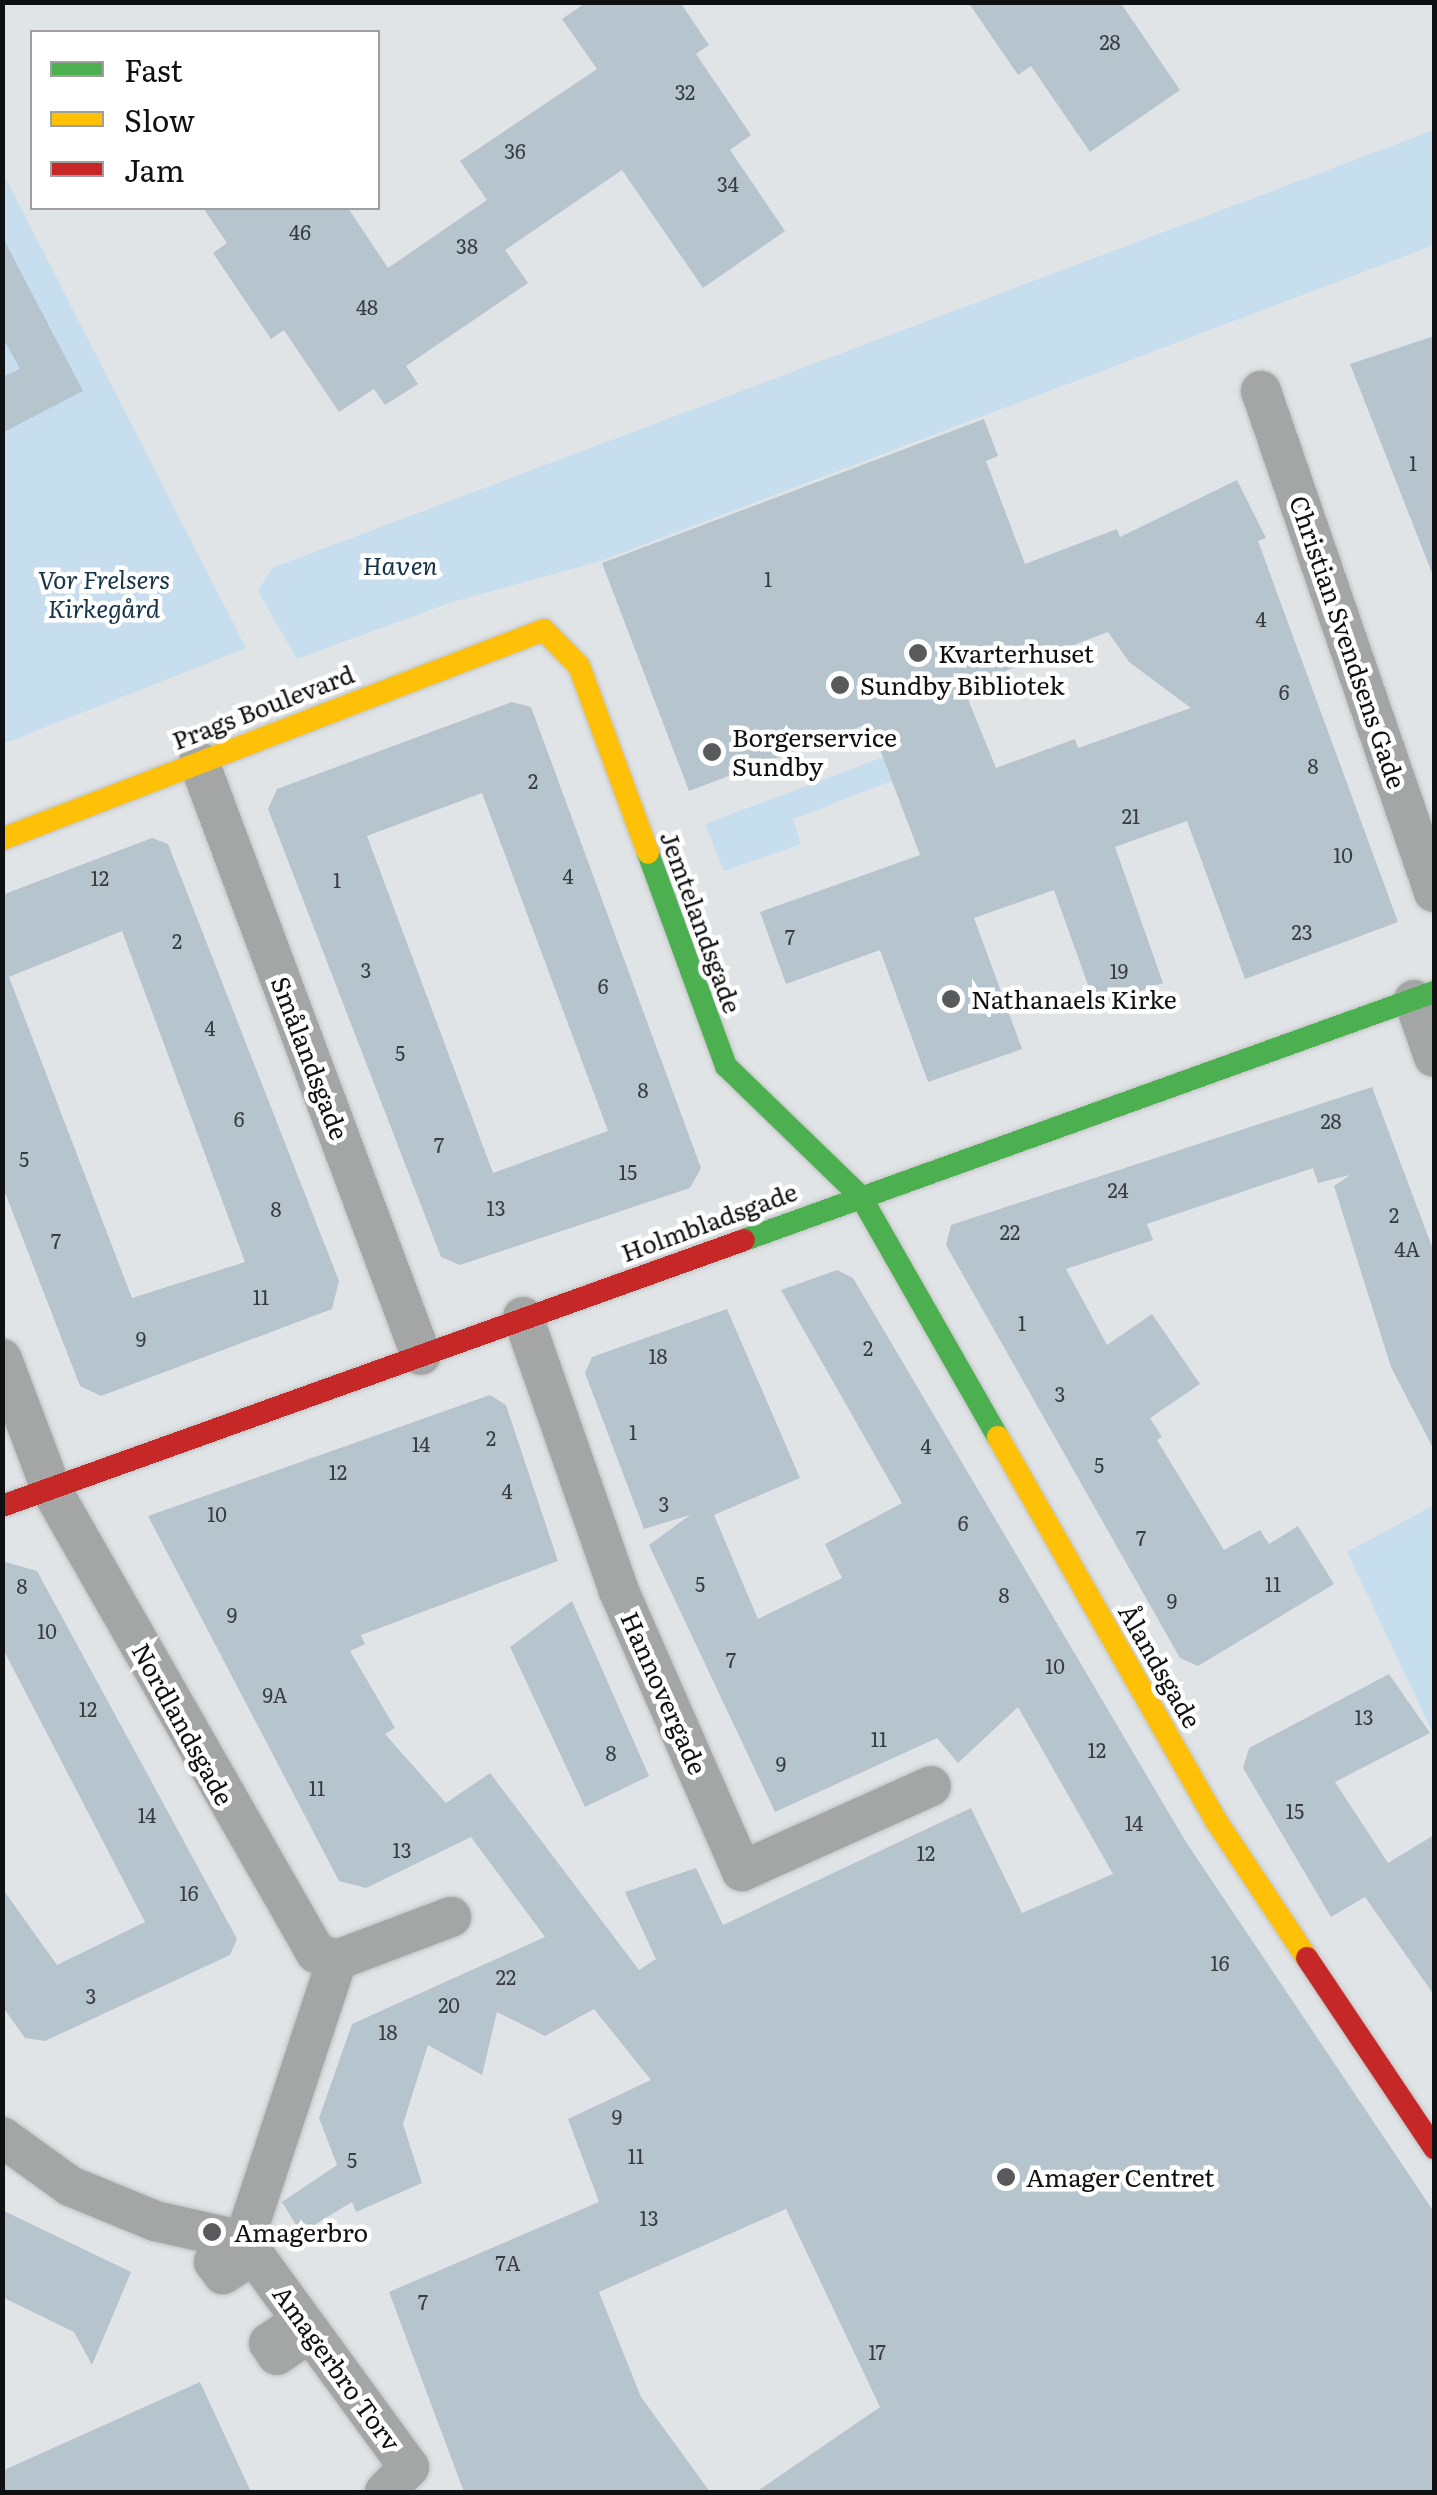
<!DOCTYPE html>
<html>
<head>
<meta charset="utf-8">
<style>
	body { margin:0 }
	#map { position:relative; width:1437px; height:2495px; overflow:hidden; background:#e1e4e6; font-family:Literata,serif }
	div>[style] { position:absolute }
	.green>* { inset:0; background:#c7deef }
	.building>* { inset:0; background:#b6c4ce }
	.roads { filter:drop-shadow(0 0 2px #c0c2c3) drop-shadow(0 0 2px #c0c2c3) }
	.street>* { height:40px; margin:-20px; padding:0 20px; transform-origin:20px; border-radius:20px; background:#a4a5a5 }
	.fast>* { height:22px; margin:-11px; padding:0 11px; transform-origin:11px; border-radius:11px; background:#4caf50 }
	.slow>* { height:22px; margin:-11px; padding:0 11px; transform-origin:11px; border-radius:11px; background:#ffc107 }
	.jam>* { height:22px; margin:-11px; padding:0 11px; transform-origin:11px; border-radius:11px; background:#c62828 }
	.dots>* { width:28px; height:28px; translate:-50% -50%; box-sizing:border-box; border:5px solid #fff; border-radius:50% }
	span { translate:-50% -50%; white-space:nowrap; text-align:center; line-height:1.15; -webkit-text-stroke:9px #fff; paint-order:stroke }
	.number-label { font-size:20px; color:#393d40 }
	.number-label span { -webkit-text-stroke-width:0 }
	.park-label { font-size:25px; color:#153449; font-style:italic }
	.street-label { font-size:25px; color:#0f1011 }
	.poi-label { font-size:25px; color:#0f1011 }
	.left { translate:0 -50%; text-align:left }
	.frame { position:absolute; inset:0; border:5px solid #0f1011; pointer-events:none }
	.legend { position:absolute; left:30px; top:30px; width:350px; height:180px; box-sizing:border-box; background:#fff; border:2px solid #9f9fa0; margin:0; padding:12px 18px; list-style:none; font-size:30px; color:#0f1011 }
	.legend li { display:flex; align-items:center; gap:20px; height:50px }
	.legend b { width:50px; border:2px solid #9f9fa0 }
</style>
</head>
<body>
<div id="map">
	<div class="green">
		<div style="clip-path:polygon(1434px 130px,1434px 245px,601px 561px,452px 602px,297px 659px,258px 591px,272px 568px)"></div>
		<div style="clip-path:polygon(2px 171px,246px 648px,3px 744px,2px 744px)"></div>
		<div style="clip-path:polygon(883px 757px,892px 781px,793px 819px,801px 844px,724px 871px,705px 824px)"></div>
		<div style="clip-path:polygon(1434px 1505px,1434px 1735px,1347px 1552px)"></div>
	</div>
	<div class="building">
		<div style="clip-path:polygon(587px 2px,680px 2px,709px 45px,696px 54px,751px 135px,730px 150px,785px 231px,703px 288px,622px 170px,505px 250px,528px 283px,406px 366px,418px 384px,385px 405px,374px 389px,339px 412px,284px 330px,271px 339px,213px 253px,227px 243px,203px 208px,348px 208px,388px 268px,487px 200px,460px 161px,597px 69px,562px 19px)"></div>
		<div style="clip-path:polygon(968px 2px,1120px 2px,1180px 90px,1090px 152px,1031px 66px,1018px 75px)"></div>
		<div style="clip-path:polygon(2px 236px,83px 391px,2px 433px,2px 377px,20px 369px,2px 336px)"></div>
		<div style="clip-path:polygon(1434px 336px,1434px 572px,1432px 573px,1350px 364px)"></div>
		<div style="clip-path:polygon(evenodd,984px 419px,998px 456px,986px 461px,1025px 564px,1117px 529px,1120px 537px,1237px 480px,1266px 538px,1258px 541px,1398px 922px,1245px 979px,1187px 821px,1115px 847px,1163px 983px,1096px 1007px,1054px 890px,974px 918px,1022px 1049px,928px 1082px,880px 950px,786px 984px,760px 912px,920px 855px,870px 723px,689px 791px,602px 563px,984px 419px,1108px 632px,1129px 662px,1191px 708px,1078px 748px,1075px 739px,996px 768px,963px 687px,1108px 632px)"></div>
		<div style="clip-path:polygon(evenodd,512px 702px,531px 707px,701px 1168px,690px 1188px,460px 1265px,441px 1257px,268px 809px,277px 789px,512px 702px,482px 793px,608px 1131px,493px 1173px,367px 836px,482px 793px)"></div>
		<div style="clip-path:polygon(evenodd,152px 838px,168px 844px,339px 1281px,332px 1309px,101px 1396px,80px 1386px,2px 1185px,2px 895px,152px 838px,122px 931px,245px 1262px,132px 1298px,9px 977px,122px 931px)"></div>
		<div style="clip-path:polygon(1372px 1087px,1434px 1252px,1434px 1450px,1391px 1367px,1334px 1186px,1350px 1175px,1318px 1183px,1313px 1168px,1147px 1224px,1153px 1240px,1066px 1269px,1107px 1345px,1152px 1314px,1200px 1384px,1150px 1418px,1162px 1437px,1157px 1440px,1224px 1550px,1260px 1530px,1269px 1544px,1298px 1526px,1334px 1584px,1198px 1666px,1180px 1658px,946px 1245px,951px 1225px)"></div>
		<div style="clip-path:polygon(837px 1270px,853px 1278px,1186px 1842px,1434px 2212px,1434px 2492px,756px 2492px,880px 2407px,786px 2209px,599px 2292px,641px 2397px,710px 2492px,464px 2492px,389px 2292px,599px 2202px,568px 2119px,651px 2080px,594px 2009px,545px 2036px,497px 2012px,482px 2075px,428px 2045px,403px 2124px,422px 2183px,356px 2212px,352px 2202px,301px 2233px,282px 2202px,337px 2165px,319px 2118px,352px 2024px,545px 1937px,471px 1837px,366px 1888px,339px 1881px,148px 1516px,490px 1395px,506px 1405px,558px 1561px,361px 1635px,365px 1644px,350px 1651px,395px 1728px,385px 1734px,446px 1803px,490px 1773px,639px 1970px,656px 1959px,625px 1892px,696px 1868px,723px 1925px,971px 1808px,1022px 1913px,1113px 1874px,1018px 1707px,958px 1763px,937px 1738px,775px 1812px,649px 1545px,690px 1515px,644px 1529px,585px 1373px,592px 1357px,727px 1309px,800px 1478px,714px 1515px,758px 1619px,842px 1578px,825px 1544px,902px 1503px,781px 1290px)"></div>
		<div style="clip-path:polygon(2px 1561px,37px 1571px,237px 1939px,230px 1955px,45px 2041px,25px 2038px,2px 2006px,2px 1888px,57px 1965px,145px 1922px,2px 1647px)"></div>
		<div style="clip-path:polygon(572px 1601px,649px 1776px,585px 1807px,510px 1647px)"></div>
		<div style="clip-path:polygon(1389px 1674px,1430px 1733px,1335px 1782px,1388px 1863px,1434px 1835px,1434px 1995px,1365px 1897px,1331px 1917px,1243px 1768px,1249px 1748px)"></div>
		<div style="clip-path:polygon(2px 2210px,131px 2272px,92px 2365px,74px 2332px,2px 2297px)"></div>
		<div style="clip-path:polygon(200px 2382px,251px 2492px,2px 2492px,2px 2471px)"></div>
	</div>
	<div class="roads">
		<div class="street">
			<div style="left:1261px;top:391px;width:530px;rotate:70.95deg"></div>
			<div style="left:199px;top:762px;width:633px;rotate:69.48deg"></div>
			<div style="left:1414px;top:1000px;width:60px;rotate:70.7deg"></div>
			<div style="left:523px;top:1317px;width:288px;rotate:70.7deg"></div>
			<div style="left:618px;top:1589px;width:308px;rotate:66.3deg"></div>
			<div style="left:742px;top:1871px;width:207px;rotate:-24.2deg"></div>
			<div style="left:2px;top:1359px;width:139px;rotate:69.3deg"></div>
			<div style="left:51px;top:1489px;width:534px;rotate:60.27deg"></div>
			<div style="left:316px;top:1953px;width:22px;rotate:18deg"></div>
			<div style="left:337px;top:1960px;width:122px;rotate:-20.7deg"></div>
			<div style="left:2px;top:2137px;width:84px;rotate:35.8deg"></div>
			<div style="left:70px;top:2186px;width:92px;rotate:22.4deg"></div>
			<div style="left:155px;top:2221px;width:91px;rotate:12.7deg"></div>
			<div style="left:244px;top:2241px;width:280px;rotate:53.9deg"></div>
			<div style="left:409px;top:2467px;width:35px;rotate:134deg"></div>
			<div style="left:244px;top:2241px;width:296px;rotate:-71.7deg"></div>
			<div style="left:239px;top:2245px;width:16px;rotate:55deg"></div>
			<div style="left:248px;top:2258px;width:30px;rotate:147deg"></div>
			<div style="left:223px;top:2274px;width:15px;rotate:-127deg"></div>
			<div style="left:214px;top:2262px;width:30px;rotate:-34deg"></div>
			<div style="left:294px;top:2326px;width:14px;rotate:56deg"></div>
			<div style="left:302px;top:2338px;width:30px;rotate:146deg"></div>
			<div style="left:277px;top:2355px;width:14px;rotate:-124deg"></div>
			<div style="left:269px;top:2343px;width:30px;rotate:-34deg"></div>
		</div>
		<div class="fast">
			<div style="left:648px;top:853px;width:227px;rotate:69.9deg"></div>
			<div style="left:726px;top:1066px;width:188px;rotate:44.1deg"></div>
			<div style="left:861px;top:1197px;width:276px;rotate:60.3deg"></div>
			<div style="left:744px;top:1240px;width:733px;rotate:-19.77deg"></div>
		</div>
		<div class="slow">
			<div style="left:2px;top:839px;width:581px;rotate:-21.09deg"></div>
			<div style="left:544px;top:630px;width:50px;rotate:45.8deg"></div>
			<div style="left:579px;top:666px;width:199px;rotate:69.7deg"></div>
			<div style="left:998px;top:1437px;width:443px;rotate:60.4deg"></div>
			<div style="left:1217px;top:1822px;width:163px;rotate:56.5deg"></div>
		</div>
		<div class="jam">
			<div style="left:2px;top:1506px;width:788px;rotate:-19.72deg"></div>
			<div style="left:1307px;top:1958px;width:229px;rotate:56.2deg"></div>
		</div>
	</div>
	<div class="dots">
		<div style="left:918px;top:653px;background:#585a5c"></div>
		<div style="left:840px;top:685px;background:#585a5c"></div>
		<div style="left:712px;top:752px;background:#585a5c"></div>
		<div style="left:951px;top:999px;background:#585a5c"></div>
		<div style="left:1006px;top:2177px;background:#585a5c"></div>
		<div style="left:212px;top:2232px;background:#585a5c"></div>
	</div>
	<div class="number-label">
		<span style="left:1110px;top:41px">28</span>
		<span style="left:685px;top:91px">32</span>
		<span style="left:515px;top:150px">36</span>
		<span style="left:728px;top:183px">34</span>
		<span style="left:300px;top:231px">46</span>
		<span style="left:467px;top:245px">38</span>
		<span style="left:367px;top:306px">48</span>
		<span style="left:1413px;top:462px">1</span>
		<span style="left:768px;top:578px">1</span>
		<span style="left:1261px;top:618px">4</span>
		<span style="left:1284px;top:691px">6</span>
		<span style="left:1313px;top:765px">8</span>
		<span style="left:533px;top:780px">2</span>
		<span style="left:1131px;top:815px">21</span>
		<span style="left:1343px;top:854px">10</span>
		<span style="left:568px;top:875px">4</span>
		<span style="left:100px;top:877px">12</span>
		<span style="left:337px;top:879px">1</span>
		<span style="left:1302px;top:931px">23</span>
		<span style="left:790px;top:936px">7</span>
		<span style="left:177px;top:940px">2</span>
		<span style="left:366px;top:969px">3</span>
		<span style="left:1119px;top:970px">19</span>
		<span style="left:603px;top:985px">6</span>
		<span style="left:210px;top:1027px">4</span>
		<span style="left:400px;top:1052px">5</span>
		<span style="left:643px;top:1089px">8</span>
		<span style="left:239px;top:1118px">6</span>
		<span style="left:1331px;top:1120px">28</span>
		<span style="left:439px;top:1144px">7</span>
		<span style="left:24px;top:1158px">5</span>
		<span style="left:628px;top:1171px">15</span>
		<span style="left:1118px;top:1189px">24</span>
		<span style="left:496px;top:1207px">13</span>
		<span style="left:276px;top:1208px">8</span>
		<span style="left:1394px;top:1214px">2</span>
		<span style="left:1010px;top:1231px">22</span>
		<span style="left:56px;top:1240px">7</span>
		<span style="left:1407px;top:1248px">4A</span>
		<span style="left:261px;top:1296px">11</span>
		<span style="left:1022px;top:1322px">1</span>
		<span style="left:141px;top:1338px">9</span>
		<span style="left:868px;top:1347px">2</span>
		<span style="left:658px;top:1355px">18</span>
		<span style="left:1060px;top:1393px">3</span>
		<span style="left:633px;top:1431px">1</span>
		<span style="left:491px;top:1437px">2</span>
		<span style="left:421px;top:1443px">14</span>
		<span style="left:926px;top:1445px">4</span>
		<span style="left:1099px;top:1464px">5</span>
		<span style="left:338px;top:1471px">12</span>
		<span style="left:507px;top:1490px">4</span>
		<span style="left:664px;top:1503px">3</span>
		<span style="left:217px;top:1513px">10</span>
		<span style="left:963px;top:1522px">6</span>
		<span style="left:1141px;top:1537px">7</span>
		<span style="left:700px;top:1583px">5</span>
		<span style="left:1273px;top:1583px">11</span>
		<span style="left:22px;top:1585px">8</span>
		<span style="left:1004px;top:1594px">8</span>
		<span style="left:1172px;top:1600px">9</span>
		<span style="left:232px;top:1614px">9</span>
		<span style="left:47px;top:1630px">10</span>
		<span style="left:731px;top:1659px">7</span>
		<span style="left:1055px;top:1665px">10</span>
		<span style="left:275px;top:1694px">9A</span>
		<span style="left:88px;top:1708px">12</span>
		<span style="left:1364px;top:1716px">13</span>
		<span style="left:879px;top:1738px">11</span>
		<span style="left:1097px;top:1749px">12</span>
		<span style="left:611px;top:1752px">8</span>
		<span style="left:781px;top:1763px">9</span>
		<span style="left:317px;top:1787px">11</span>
		<span style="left:1295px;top:1810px">15</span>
		<span style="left:147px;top:1814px">14</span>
		<span style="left:1134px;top:1822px">14</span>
		<span style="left:402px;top:1849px">13</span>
		<span style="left:926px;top:1852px">12</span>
		<span style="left:189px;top:1892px">16</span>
		<span style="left:1220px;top:1962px">16</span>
		<span style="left:506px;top:1976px">22</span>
		<span style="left:91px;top:1995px">3</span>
		<span style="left:449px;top:2004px">20</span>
		<span style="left:388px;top:2031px">18</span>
		<span style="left:617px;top:2116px">9</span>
		<span style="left:636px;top:2155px">11</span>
		<span style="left:352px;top:2159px">5</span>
		<span style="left:649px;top:2217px">13</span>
		<span style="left:508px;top:2262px">7A</span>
		<span style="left:423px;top:2301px">7</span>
		<span style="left:877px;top:2351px">17</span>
	</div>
	<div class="park-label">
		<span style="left:400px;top:565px">Haven</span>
		<span style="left:104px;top:594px">Vor Frelsers<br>Kirkegård</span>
	</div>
	<div class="street-label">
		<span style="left:1348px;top:642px;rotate:71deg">Christian Svendsens Gade</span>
		<span style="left:263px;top:707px;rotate:-21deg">Prags Boulevard</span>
		<span style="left:701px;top:922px;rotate:70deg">Jemtelandsgade</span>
		<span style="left:310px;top:1058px;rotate:69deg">Smålandsgade</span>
		<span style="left:709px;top:1222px;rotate:-20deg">Holmbladsgade</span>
		<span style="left:1160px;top:1666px;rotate:60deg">Ålandsgade</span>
		<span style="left:664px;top:1693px;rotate:66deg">Hannovergade</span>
		<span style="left:183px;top:1724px;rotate:61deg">Nordlandsgade</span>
		<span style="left:337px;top:2368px;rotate:54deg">Amagerbro Torv</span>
	</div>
	<div class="poi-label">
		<span class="left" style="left:938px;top:653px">Kvarterhuset</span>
		<span class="left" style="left:860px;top:685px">Sundby Bibliotek</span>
		<span class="left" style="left:732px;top:752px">Borgerservice<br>Sundby</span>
		<span class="left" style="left:971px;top:999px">Nathanaels Kirke</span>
		<span class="left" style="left:1026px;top:2177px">Amager Centret</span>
		<span class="left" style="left:234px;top:2232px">Amagerbro</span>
	</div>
	<div class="frame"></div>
	<ul class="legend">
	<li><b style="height:12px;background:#4caf50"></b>Fast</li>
	<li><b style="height:12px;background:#ffc107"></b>Slow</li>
	<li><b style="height:12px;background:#c62828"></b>Jam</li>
	</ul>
</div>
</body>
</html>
